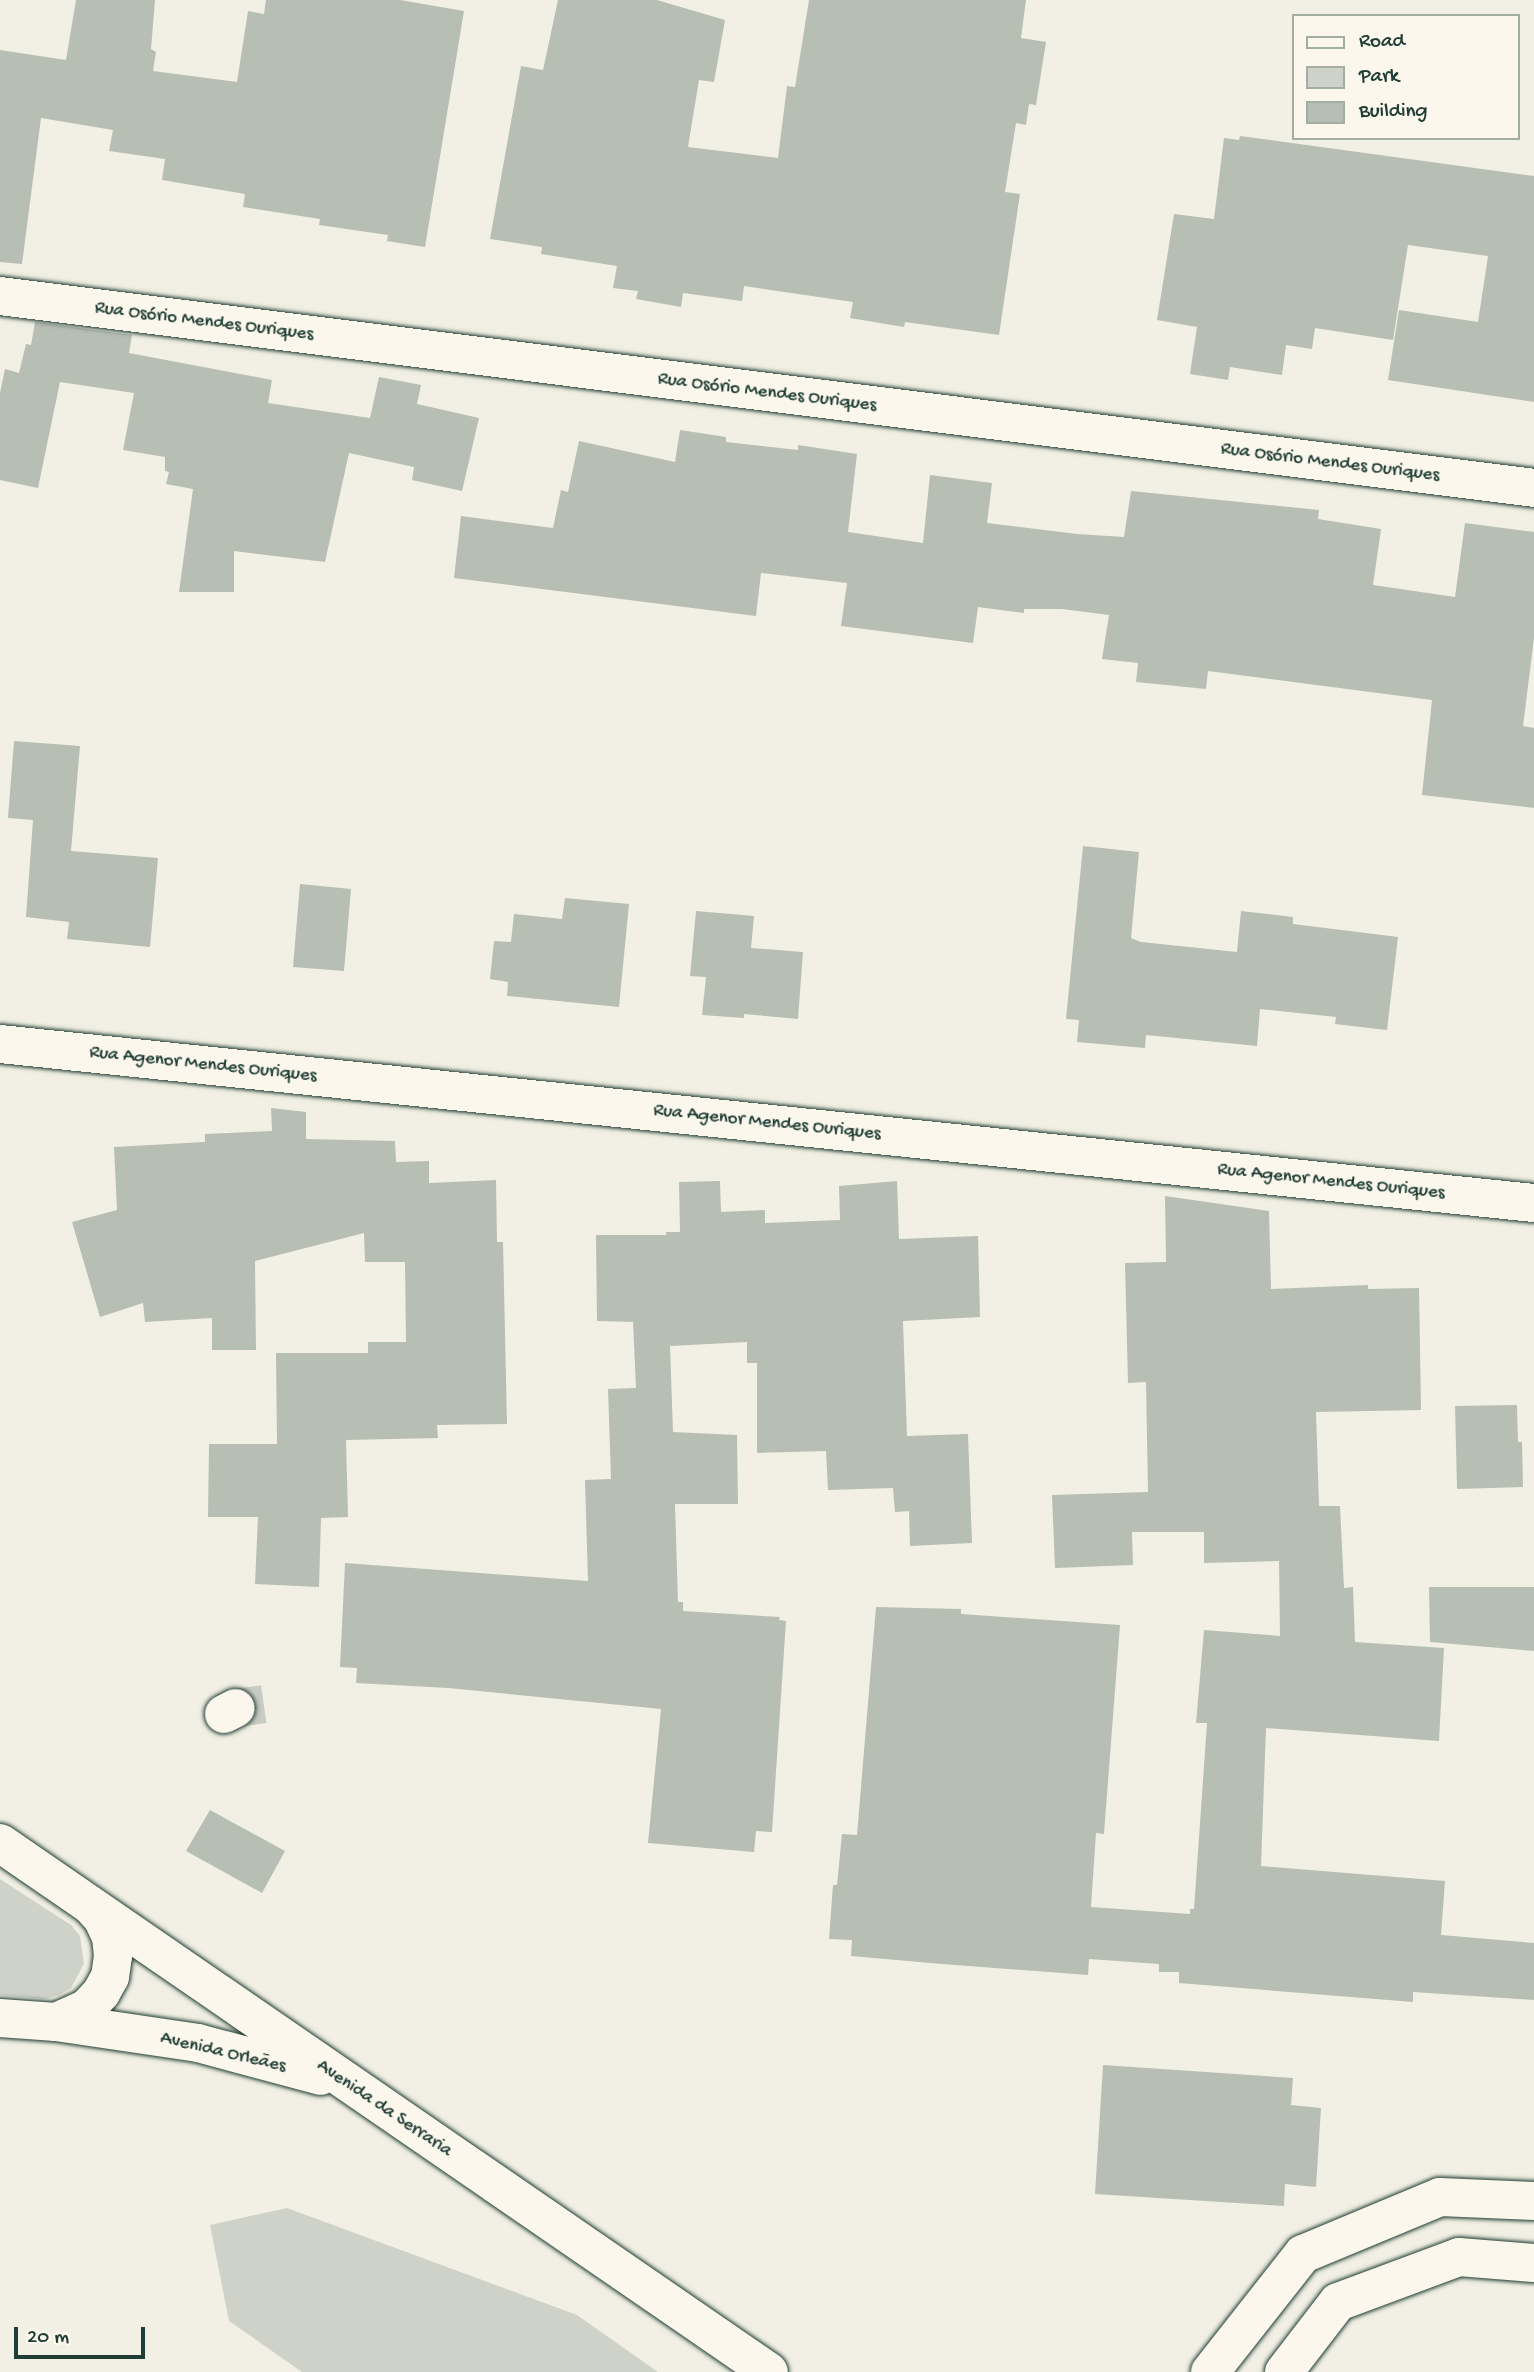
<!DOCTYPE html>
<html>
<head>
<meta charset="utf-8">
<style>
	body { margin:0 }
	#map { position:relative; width:1534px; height:2372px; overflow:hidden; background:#f2f0e5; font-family:"Gochi Hand",sans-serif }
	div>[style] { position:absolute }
	.green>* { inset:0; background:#cfd2c8 }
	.building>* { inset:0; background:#b7beb3 }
	.street-tunnel>* { height:38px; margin-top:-19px; transform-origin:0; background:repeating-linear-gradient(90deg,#c8ccc2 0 38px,transparent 0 57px) }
	.roads { filter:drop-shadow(0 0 2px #1f3d34) drop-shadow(0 0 2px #1f3d34) }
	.street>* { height:38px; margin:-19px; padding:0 19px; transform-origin:19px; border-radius:19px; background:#fbf7ec }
	.secondary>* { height:38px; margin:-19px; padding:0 19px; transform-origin:19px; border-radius:19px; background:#fbf7ec }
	span { translate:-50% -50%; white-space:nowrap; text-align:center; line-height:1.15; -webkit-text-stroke:6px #fbf7ec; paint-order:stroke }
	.street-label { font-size:19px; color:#1f3d34 }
	.legend { position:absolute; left:1292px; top:14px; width:228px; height:126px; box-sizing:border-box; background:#fbf7ec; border:2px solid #a3ada2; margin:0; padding:9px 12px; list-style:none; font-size:21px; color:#1f3d34 }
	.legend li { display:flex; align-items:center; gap:14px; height:35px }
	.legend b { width:35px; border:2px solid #a3ada2 }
	.scale { position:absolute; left:14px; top:2327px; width:131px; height:32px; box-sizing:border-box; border:4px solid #1f3d34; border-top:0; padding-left:9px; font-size:21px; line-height:24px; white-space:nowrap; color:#1f3d34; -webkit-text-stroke:5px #fbf7ec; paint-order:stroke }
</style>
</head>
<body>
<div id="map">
	<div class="green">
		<div style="clip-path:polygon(0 1879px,71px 1925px,80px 1936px,84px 1964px,71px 1988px,59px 1995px,45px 1999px,0 1995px)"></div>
		<div style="clip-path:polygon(287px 2208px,577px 2315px,658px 2372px,302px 2372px,229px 2321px,210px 2225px)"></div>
	</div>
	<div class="building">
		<div style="clip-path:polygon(76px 0,155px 0,151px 49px,156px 52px,153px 71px,237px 82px,248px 11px,264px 14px,266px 0,400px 0,464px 11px,425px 247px,387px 241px,388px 235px,319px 225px,320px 219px,243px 207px,245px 194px,162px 180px,165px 159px,109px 151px,113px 130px,41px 118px,22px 264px,0 262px,0 50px,66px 60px)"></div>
		<div style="clip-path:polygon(558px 0,657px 0,725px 20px,714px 82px,699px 80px,688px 147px,778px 158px,787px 86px,795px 87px,809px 0,1026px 0,1021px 38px,1046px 42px,1036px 105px,1029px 104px,1026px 125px,1016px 123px,1005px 192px,1020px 194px,999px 335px,905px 322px,904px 327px,850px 318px,853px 302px,744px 286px,742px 301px,683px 293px,681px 307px,636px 299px,638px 291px,613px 288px,617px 266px,541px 254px,542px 247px,490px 239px,521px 66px,543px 70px)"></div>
		<div style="clip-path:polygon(1240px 136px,1534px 176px,1534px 402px,1388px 380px,1399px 310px,1478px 322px,1488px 256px,1408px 245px,1393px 340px,1315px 328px,1312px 349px,1286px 345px,1282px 375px,1230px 367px,1228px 380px,1190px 374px,1197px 327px,1157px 320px,1174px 214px,1214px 219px,1224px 138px,1239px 140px)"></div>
		<div style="clip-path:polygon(35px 322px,132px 335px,129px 353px,272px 380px,268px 403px,370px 418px,379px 377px,421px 385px,417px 404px,479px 418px,462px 491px,412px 480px,414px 467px,349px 453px,325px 562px,234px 551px,234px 592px,179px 592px,193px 489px,166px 484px,169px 472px,165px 471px,165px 457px,123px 450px,134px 393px,60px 382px,38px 488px,0 480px,0 393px,5px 369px,19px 373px,26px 344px,31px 345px)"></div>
		<div style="clip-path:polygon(680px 430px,726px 437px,726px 442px,798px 450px,798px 445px,857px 454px,848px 532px,923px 543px,930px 475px,992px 483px,987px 523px,1077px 534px,1124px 537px,1131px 491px,1319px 510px,1318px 519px,1381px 529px,1373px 585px,1455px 597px,1465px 523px,1534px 532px,1534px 638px,1523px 726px,1534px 728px,1534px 808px,1422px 795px,1432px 700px,1208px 671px,1206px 689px,1136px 682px,1138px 663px,1102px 659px,1109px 615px,1062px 609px,1024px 609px,1024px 613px,978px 607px,973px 643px,841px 626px,847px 583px,761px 573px,756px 616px,454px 578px,461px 516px,553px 528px,561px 490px,568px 492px,579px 441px,675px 462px)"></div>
		<div style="clip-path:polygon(14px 741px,80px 746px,71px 851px,158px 858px,150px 947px,67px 939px,69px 922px,26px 917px,33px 820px,8px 818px)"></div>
		<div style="clip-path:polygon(1083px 846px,1139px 852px,1131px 938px,1141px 942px,1237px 952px,1241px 911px,1293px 917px,1293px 924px,1398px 937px,1387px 1030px,1335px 1024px,1336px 1017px,1260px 1009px,1257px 1046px,1146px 1035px,1145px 1048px,1077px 1042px,1079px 1020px,1066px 1019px)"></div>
		<div style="clip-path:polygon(300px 884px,351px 889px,344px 971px,293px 967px)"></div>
		<div style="clip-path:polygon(565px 898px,629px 904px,619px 1007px,507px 996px,508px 982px,490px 979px,494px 941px,511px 942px,514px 914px,562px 919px)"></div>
		<div style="clip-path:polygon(696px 911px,754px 916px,751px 948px,803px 952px,798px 1019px,744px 1014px,744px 1018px,702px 1015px,706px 977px,690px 976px)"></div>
		<div style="clip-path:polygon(271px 1108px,306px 1112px,306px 1139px,395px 1141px,396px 1162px,429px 1161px,429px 1183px,496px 1180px,497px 1242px,503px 1242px,507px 1424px,437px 1425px,438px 1438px,346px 1440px,348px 1517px,321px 1518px,319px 1587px,255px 1584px,258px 1517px,208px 1517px,209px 1444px,277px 1444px,276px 1353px,368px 1353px,368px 1342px,406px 1342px,405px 1262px,365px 1262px,364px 1233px,255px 1261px,256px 1350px,212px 1350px,212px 1318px,145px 1322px,143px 1303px,100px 1317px,72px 1222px,117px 1210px,114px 1147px,205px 1142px,205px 1134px,272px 1131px)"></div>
		<div style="clip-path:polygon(720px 1181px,721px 1212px,765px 1210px,765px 1223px,840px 1220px,839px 1186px,897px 1181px,899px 1239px,978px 1236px,980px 1317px,903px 1321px,907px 1436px,968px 1434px,972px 1543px,910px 1546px,909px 1511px,895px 1512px,893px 1488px,828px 1490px,826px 1451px,757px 1453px,757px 1363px,747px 1363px,747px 1342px,670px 1346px,673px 1432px,737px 1435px,738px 1504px,675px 1504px,678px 1602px,683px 1602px,683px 1611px,780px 1617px,779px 1620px,786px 1621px,772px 1832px,756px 1831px,754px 1852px,648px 1843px,661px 1709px,448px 1688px,356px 1683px,357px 1668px,340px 1667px,345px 1563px,588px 1581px,585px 1480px,611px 1479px,608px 1389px,636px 1388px,633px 1322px,597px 1321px,596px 1235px,666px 1235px,666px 1232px,680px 1232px,679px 1182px)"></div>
		<div style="clip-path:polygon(1165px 1196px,1269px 1211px,1271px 1289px,1368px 1285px,1368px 1289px,1419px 1288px,1421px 1410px,1316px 1412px,1319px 1506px,1340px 1506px,1344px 1588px,1353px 1587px,1355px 1642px,1444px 1648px,1439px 1741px,1266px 1728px,1261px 1866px,1445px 1881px,1441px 1935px,1534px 1943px,1534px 2000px,1413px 1992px,1413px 2002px,1179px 1983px,1179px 1972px,1159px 1972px,1159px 1964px,1089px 1959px,1088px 1975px,942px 1964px,851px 1956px,852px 1940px,829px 1939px,833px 1885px,837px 1885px,842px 1834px,857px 1835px,876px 1607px,961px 1609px,961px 1614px,1120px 1625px,1104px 1834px,1096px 1833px,1091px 1907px,1190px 1914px,1190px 1909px,1194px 1909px,1207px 1723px,1196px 1723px,1204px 1630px,1280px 1636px,1279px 1561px,1204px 1563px,1204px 1532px,1132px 1532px,1133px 1565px,1055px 1568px,1052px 1495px,1148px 1492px,1146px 1382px,1128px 1383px,1125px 1263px,1166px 1262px)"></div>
		<div style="clip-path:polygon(1517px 1405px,1518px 1442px,1522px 1442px,1523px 1487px,1457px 1489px,1455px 1406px)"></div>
		<div style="clip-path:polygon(1429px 1587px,1534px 1587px,1534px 1651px,1430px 1642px)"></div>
		<div style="clip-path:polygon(210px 1810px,285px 1851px,262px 1893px,186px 1851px)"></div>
		<div style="clip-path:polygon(1103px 2065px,1293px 2078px,1291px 2105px,1321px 2108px,1316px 2187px,1285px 2184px,1284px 2206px,1095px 2194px)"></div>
	</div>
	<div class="street-tunnel">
		<div style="left:236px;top:1708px;width:28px;rotate:-8deg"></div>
	</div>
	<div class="roads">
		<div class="street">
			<div style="left:0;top:296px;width:1546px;rotate:7.13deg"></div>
			<div style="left:0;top:1044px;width:1542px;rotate:5.92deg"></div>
			<div style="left:224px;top:1714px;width:13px;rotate:-27deg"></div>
			<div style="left:1210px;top:2372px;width:150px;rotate:-51.8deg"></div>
			<div style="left:1303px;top:2254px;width:148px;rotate:-22.6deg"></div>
			<div style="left:1440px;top:2197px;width:94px;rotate:2.4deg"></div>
			<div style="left:1284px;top:2372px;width:88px;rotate:-52.4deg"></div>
			<div style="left:1338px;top:2302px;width:129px;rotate:-20.4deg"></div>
			<div style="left:1459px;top:2257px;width:75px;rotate:4.6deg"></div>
		</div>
		<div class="secondary">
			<div style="left:0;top:1843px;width:933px;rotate:34.52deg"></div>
			<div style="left:0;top:2018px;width:56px;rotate:4.1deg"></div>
			<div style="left:56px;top:2022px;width:144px;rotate:8.4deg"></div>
			<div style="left:198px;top:2043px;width:127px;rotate:15deg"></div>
			<div style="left:56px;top:2022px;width:34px;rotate:-24deg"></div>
			<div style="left:87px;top:2008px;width:21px;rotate:-47deg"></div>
			<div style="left:101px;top:1993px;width:18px;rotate:-61deg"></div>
			<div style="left:110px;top:1977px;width:21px;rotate:-82deg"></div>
			<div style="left:113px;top:1956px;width:19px;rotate:-96deg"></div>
			<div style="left:111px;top:1937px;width:21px;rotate:-115deg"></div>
			<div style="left:102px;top:1918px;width:15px;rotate:-132deg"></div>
		</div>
	</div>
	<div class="street-label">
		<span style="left:204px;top:322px;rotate:7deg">Rua Osório Mendes Ouriques</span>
		<span style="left:767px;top:393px;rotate:7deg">Rua Osório Mendes Ouriques</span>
		<span style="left:1330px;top:463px;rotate:7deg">Rua Osório Mendes Ouriques</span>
		<span style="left:203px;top:1065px;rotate:6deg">Rua Agenor Mendes Ouriques</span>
		<span style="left:767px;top:1123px;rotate:6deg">Rua Agenor Mendes Ouriques</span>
		<span style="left:1331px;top:1182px;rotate:6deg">Rua Agenor Mendes Ouriques</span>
		<span style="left:223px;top:2053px;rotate:13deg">Avenida Orleães</span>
		<span style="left:384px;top:2109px;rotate:34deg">Avenida da Serraria</span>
	</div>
	<ul class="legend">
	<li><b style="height:9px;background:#fbf7ec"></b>Road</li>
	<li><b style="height:19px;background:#cfd2c8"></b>Park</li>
	<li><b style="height:19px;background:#b7beb3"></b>Building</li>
	</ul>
	<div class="scale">20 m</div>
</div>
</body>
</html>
